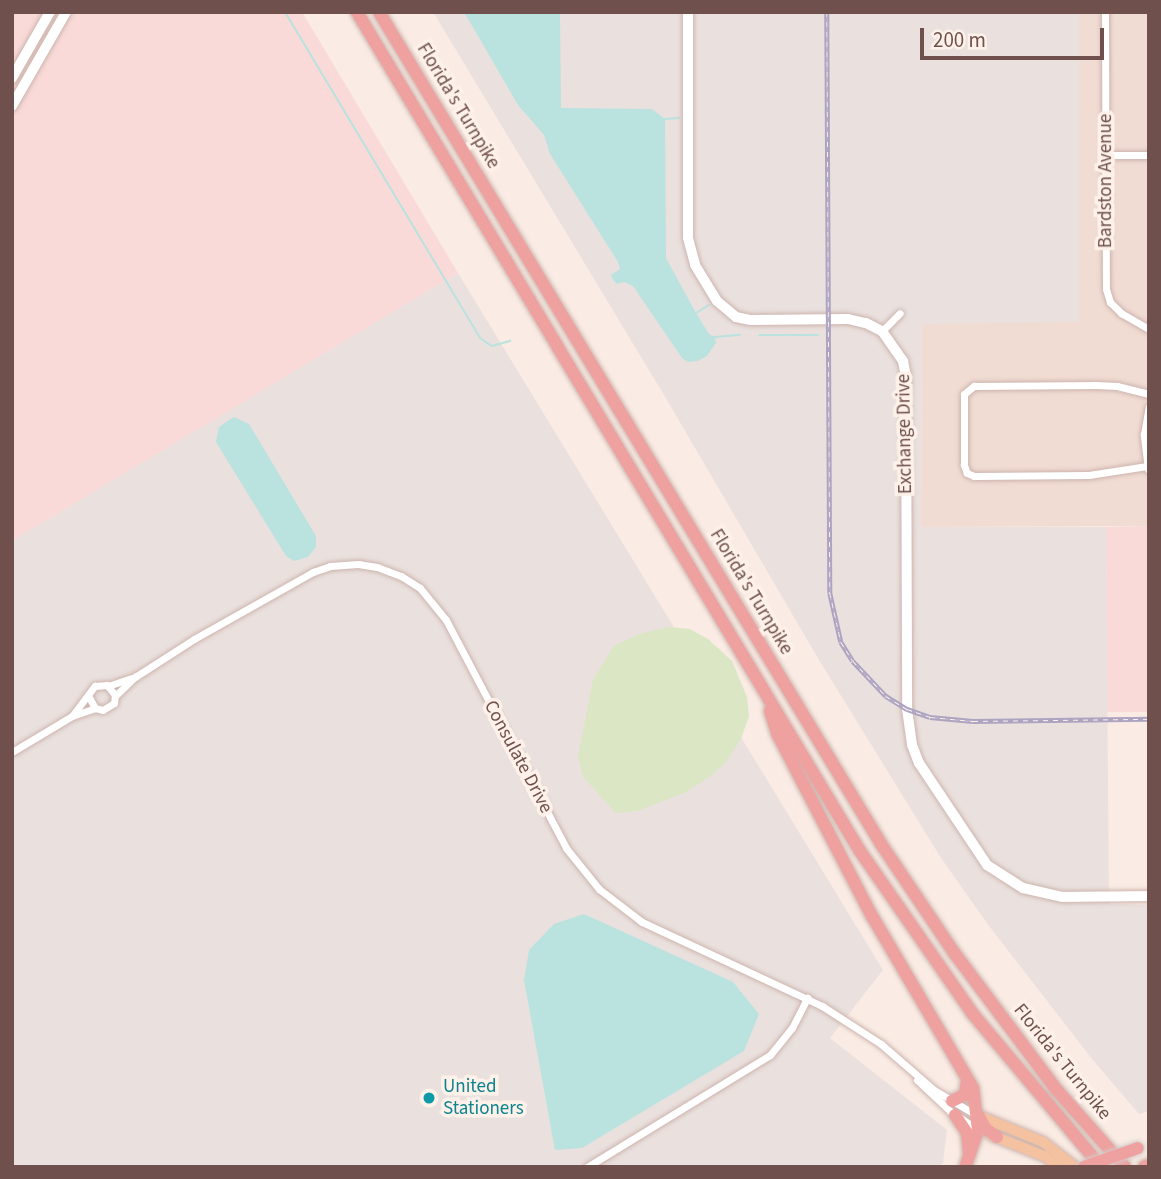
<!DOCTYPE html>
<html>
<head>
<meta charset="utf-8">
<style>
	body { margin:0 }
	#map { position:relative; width:1161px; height:1179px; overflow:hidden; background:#faece4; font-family:"Source Sans 3",sans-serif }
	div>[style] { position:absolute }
	.residential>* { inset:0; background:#f1dcd3 }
	.commercial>* { inset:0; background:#f9dad8 }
	.industrial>* { inset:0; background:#eae1de }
	.green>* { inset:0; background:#dae6c4 }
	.water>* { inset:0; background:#bae2de }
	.stream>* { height:2px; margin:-1px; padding:0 1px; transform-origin:1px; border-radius:1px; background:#bae2de }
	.roads { filter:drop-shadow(0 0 2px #cdb4ae) drop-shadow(0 0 2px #cdb4ae) }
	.street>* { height:7px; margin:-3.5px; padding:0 3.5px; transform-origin:3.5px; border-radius:3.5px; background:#fff }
	.secondary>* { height:10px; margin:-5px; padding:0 5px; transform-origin:5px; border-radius:5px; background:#fff }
	.primary>* { height:10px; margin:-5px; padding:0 5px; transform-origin:5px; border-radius:5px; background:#f4c2a1 }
	.highway>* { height:12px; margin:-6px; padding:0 6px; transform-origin:6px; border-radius:6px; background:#efa19f }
	.rail>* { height:4.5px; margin-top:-2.25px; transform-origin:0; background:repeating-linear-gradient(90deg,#fdf1e9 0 5px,#ada4c2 0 10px); box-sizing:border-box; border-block:2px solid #ada4c2 }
	.bridges { filter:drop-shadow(0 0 2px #d4cac9) drop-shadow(0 0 2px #d4cac9) }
	.highway-bridge>* { height:12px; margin:-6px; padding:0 6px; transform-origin:6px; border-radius:6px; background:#efa19f }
	.dots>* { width:19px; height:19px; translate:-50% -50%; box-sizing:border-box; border:4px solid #fdf1e9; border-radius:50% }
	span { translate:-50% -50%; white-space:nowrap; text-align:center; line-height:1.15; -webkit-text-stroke:7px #fdf1e9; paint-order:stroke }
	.street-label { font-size:19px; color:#70504c }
	.culture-label { font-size:19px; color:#0d838f }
	.left { translate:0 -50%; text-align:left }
	.frame { position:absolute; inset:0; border:14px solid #70504c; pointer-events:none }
	.scale { position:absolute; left:920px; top:28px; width:184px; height:32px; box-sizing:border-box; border:4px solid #70504c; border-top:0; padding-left:9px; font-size:21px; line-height:24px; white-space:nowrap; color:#70504c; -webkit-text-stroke:5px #fdf1e9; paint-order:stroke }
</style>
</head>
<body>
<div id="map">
	<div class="residential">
		<div style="clip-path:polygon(1079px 12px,1149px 12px,1149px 526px,921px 527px,922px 323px,1079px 321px)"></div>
	</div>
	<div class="commercial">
		<div style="clip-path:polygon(12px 12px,302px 12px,458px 273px,12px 541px)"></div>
		<div style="clip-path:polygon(1149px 526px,1149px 712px,1107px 712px,1106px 527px)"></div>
	</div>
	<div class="industrial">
		<div style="clip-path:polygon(433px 12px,1079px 12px,1079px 322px,922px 324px,921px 527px,1106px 527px,1109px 904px,1149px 905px,1149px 1111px,1139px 1114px,1092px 1059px,989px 926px,941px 858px,819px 660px,664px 395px)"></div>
		<div style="clip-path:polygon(458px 273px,883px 970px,830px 1038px,947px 1130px,943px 1163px,937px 1167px,12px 1167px,12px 541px)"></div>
	</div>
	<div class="green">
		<div style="clip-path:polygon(669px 627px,690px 629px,708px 639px,732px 661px,747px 697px,749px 716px,741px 739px,726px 762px,711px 776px,686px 792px,638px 811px,616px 813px,583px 777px,578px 756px,593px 680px,614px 646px,639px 634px)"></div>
	</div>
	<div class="water">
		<div style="clip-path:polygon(464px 12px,560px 12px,561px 108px,652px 109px,665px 119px,666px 258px,696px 313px,709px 334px,715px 337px,716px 343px,707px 356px,698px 361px,688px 362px,682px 358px,633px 286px,624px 282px,617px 284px,613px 280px,611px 275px,620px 269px,618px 262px,550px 154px,544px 135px,518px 105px)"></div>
		<div style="clip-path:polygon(234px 417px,249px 424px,316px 536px,316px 547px,308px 557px,294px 561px,286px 556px,216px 442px,219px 427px)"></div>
		<div style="clip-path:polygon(584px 914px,733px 982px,759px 1014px,744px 1051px,582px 1148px,555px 1150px,524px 980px,529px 950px,554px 924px)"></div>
	</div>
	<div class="stream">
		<div style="left:285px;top:12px;width:380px;rotate:59.1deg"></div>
		<div style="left:480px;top:338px;width:14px;rotate:34deg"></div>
		<div style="left:492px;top:346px;width:19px;rotate:-16deg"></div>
		<div style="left:665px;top:119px;width:14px;rotate:-4deg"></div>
		<div style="left:696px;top:313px;width:15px;rotate:-32deg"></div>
		<div style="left:759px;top:335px;width:59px"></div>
		<div style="left:715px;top:337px;width:25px;rotate:-5deg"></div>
	</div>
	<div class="roads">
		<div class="street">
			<div style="left:1105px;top:12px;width:277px;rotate:89.8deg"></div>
			<div style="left:1106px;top:289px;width:14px;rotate:73deg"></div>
			<div style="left:1110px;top:302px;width:16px;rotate:45deg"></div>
			<div style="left:1121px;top:313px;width:32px;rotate:30deg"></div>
			<div style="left:1106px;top:155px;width:43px"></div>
			<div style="left:882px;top:331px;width:25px;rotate:-45deg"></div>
			<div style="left:1147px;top:466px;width:59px;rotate:171.2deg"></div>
			<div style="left:1089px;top:475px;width:115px;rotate:179.5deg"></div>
			<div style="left:974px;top:476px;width:8px;rotate:-157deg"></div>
			<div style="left:967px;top:473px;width:9px;rotate:-111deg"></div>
			<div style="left:964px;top:465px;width:71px;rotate:-90deg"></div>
			<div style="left:964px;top:394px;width:13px;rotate:-39deg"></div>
			<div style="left:974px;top:386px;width:122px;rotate:-0.5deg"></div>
			<div style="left:1096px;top:385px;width:21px;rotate:3deg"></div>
			<div style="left:1117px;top:386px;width:33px;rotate:14deg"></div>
			<div style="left:1148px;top:469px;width:35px;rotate:-97deg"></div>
			<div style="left:1144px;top:434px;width:27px;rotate:-80deg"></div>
			<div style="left:108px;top:686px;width:24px;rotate:-19deg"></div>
			<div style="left:115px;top:696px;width:28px;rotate:-44deg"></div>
			<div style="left:135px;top:677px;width:70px;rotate:-32.8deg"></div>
			<div style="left:194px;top:639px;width:137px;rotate:-29.4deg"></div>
			<div style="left:313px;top:572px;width:18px;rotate:-19deg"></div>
			<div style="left:330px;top:566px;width:28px;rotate:-4deg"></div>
			<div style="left:358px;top:564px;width:19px;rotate:9deg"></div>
			<div style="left:377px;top:567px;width:26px;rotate:21deg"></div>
			<div style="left:401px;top:576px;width:22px;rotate:32deg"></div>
			<div style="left:420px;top:588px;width:41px;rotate:50.9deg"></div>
			<div style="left:446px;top:620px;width:258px;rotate:62.2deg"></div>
			<div style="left:566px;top:848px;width:53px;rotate:51.2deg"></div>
			<div style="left:599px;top:889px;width:54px;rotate:37.5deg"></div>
			<div style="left:642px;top:922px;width:199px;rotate:25deg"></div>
			<div style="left:822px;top:1006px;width:70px;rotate:32.8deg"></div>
			<div style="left:881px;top:1044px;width:70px;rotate:41deg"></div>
			<div style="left:934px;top:1090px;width:51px;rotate:30.6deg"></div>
			<div style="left:72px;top:716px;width:38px;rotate:-53deg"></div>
			<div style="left:95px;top:686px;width:12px;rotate:-5deg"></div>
			<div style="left:107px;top:685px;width:13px;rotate:51deg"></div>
			<div style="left:115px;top:695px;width:8px;rotate:97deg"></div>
			<div style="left:114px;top:703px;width:13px;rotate:148deg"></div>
			<div style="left:103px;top:710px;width:8px;rotate:-166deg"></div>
			<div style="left:95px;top:708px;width:13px;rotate:-119deg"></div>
			<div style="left:12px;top:752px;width:70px;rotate:-31deg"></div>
			<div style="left:72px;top:716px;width:24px;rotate:-19deg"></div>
			<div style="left:917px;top:1080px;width:45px;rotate:43.2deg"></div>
			<div style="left:950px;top:1111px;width:34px;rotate:34deg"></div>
			<div style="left:587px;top:1167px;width:215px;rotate:-31.5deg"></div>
			<div style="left:770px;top:1055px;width:35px;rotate:-51deg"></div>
			<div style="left:792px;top:1028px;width:34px;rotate:-63deg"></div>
		</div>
		<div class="secondary">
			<div style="left:688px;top:12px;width:226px;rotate:90deg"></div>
			<div style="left:688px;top:238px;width:28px;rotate:75deg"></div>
			<div style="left:695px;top:265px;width:42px;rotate:58.6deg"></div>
			<div style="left:717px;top:301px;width:25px;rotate:40deg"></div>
			<div style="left:736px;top:317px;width:14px;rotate:12deg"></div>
			<div style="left:750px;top:320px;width:98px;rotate:-0.6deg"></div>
			<div style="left:848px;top:319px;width:18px;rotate:13deg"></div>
			<div style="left:866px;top:323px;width:18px;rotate:27deg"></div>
			<div style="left:882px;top:331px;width:37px;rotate:55deg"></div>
			<div style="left:903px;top:361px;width:16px;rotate:79deg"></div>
			<div style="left:906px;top:377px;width:332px;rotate:89.8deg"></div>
			<div style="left:907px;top:709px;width:36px;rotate:82deg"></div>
			<div style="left:912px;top:745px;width:19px;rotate:69deg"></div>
			<div style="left:919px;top:763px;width:123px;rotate:56.3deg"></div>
			<div style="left:987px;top:865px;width:43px;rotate:32.6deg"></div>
			<div style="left:1023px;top:888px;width:41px;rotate:12.7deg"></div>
			<div style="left:1063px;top:897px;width:86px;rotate:-0.7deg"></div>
			<div style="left:12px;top:78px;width:76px;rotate:-60.1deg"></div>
			<div style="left:12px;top:106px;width:108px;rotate:-60.1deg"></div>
		</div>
		<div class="primary">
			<div style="left:979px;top:1116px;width:69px;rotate:22.1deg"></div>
			<div style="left:1043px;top:1142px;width:41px;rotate:38deg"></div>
			<div style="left:991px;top:1135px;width:57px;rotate:21.6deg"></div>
			<div style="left:1044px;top:1156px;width:19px;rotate:36deg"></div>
		</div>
		<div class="highway">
			<div style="left:357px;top:12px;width:978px;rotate:59.06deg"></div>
			<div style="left:860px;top:851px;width:197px;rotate:55.3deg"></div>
			<div style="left:972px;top:1013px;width:201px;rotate:50deg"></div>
			<div style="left:379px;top:12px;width:972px;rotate:58.89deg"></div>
			<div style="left:881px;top:844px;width:133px;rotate:56.1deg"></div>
			<div style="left:955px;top:954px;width:169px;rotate:53.2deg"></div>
			<div style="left:1056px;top:1089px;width:104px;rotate:48.5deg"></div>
			<div style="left:770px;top:711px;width:25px;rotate:72deg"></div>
			<div style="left:778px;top:735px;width:204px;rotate:62.6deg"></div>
			<div style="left:872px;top:916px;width:199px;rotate:59.6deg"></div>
			<div style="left:973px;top:1088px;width:42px;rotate:83.2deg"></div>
			<div style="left:978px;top:1130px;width:39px;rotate:109deg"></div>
			<div style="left:952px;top:1101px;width:14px;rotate:-25deg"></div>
			<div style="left:965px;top:1095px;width:15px;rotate:-82deg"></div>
			<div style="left:955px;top:1115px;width:22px;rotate:56deg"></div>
			<div style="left:967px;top:1133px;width:20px;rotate:84deg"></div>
			<div style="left:979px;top:1116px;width:13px;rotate:63deg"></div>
			<div style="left:985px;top:1128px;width:15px;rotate:37deg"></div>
			<div style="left:1144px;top:1167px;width:5px;rotate:-22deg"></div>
		</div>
	</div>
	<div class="rail">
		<div style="left:827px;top:12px;width:581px;rotate:89.7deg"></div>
		<div style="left:830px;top:593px;width:50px;rotate:77.3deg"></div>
		<div style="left:841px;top:642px;width:22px;rotate:58deg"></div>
		<div style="left:853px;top:661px;width:48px;rotate:46.7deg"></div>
		<div style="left:886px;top:696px;width:25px;rotate:32deg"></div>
		<div style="left:907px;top:709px;width:24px;rotate:19deg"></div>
		<div style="left:930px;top:717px;width:43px;rotate:5.3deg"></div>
		<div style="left:973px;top:721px;width:176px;rotate:-0.7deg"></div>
	</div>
	<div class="bridges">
		<div class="highway-bridge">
			<div style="left:1084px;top:1167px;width:57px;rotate:-19.4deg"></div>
		</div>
	</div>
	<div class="dots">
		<div style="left:429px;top:1098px;background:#0f9aa8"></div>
	</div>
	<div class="street-label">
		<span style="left:458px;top:106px;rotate:59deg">Florida's Turnpike</span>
		<span style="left:1106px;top:181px;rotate:-90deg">Bardston Avenue</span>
		<span style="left:905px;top:434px;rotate:-91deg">Exchange Drive</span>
		<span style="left:751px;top:592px;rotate:59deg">Florida's Turnpike</span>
		<span style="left:518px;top:757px;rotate:62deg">Consulate Drive</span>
		<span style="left:1062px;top:1062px;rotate:51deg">Florida's Turnpike</span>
	</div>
	<div class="culture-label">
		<span class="left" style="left:443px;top:1098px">United<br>Stationers</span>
	</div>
	<div class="frame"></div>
	<div class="scale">200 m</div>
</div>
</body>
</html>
